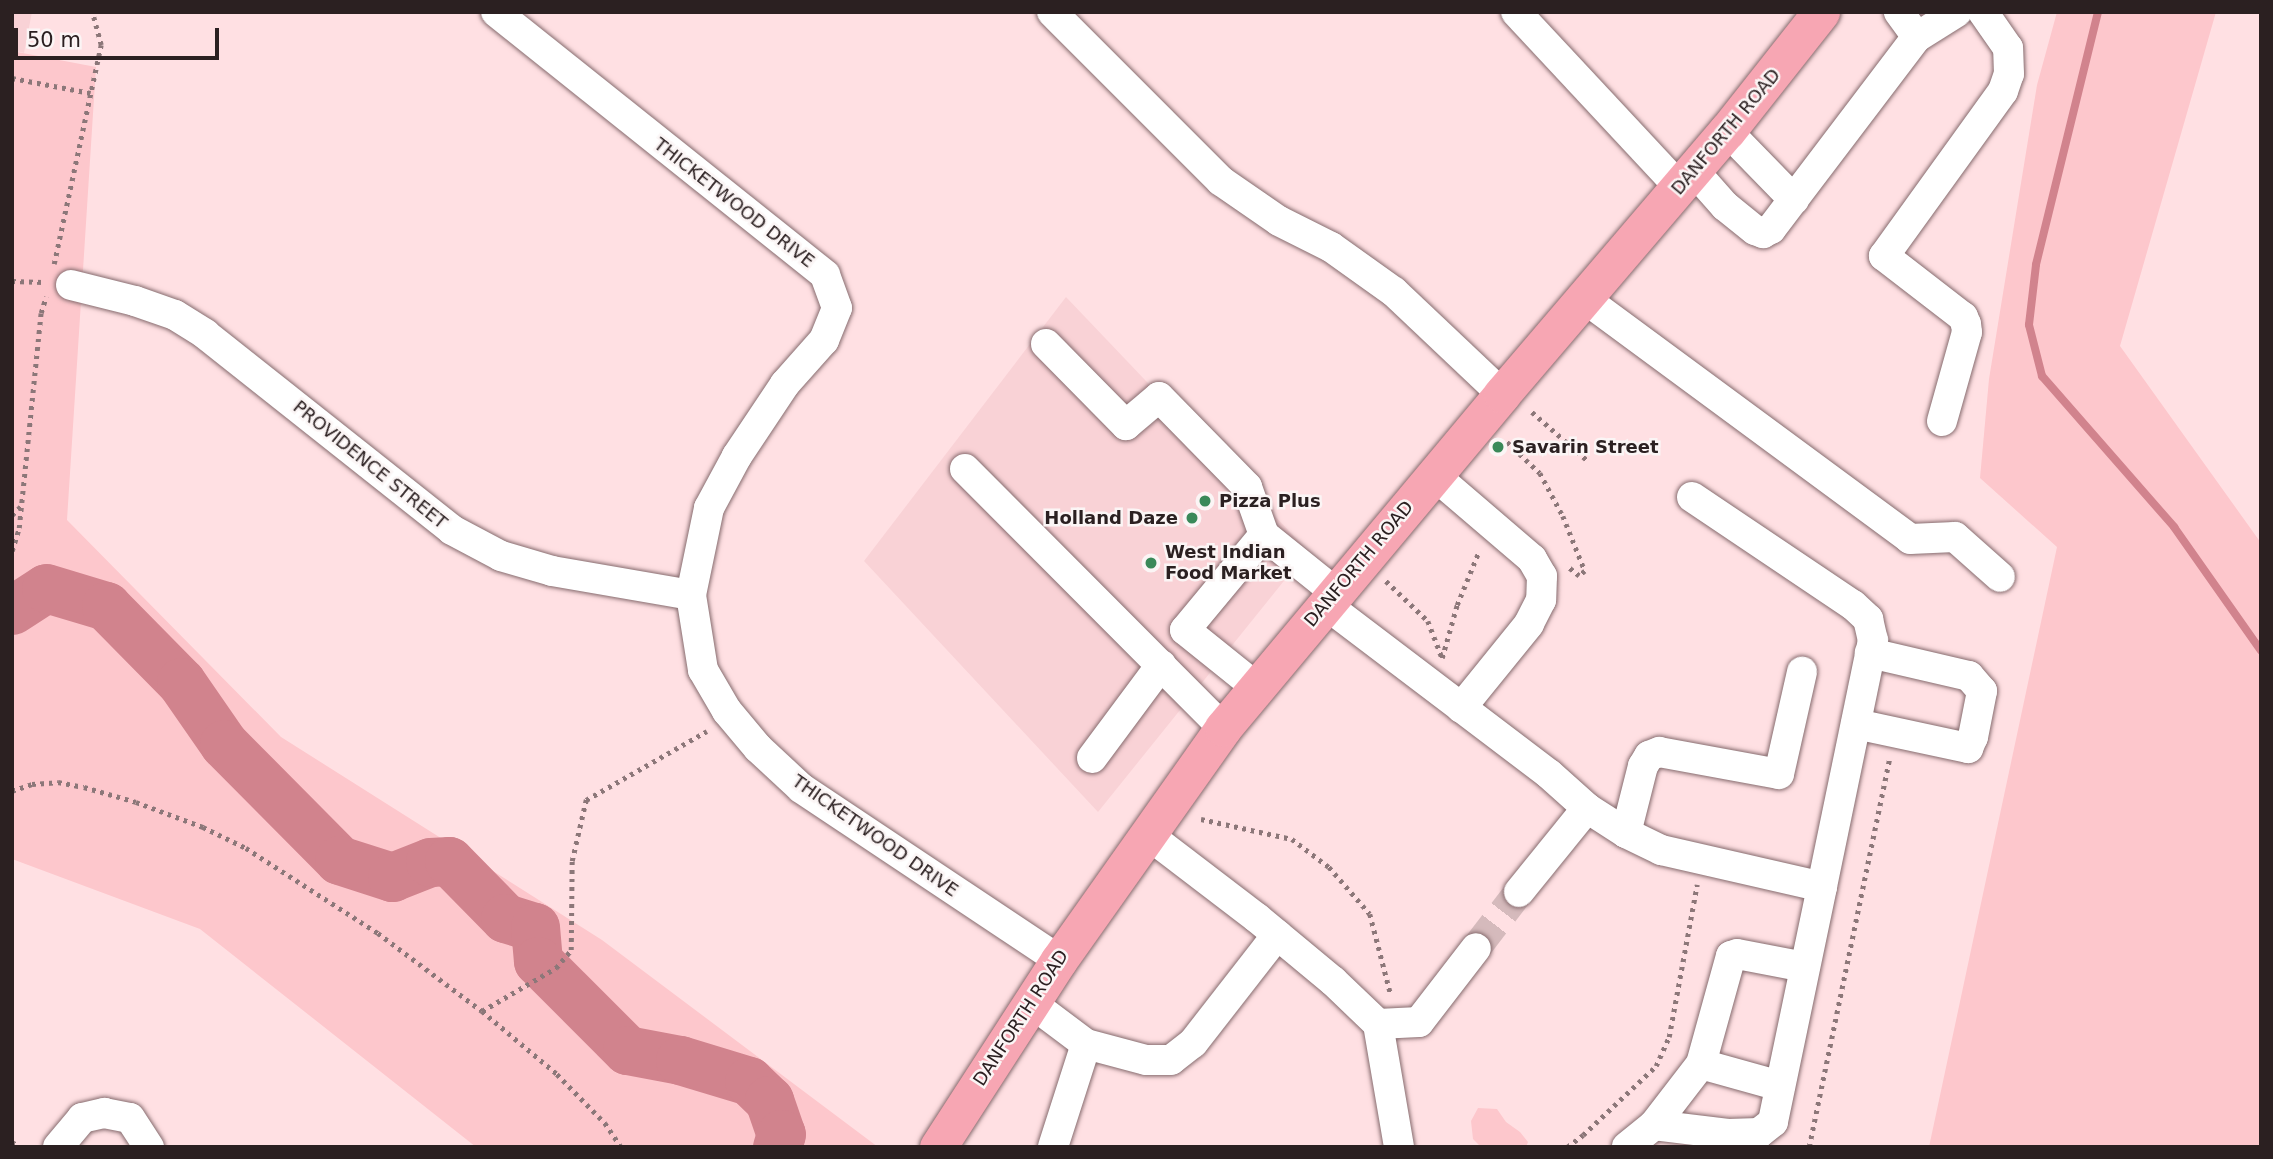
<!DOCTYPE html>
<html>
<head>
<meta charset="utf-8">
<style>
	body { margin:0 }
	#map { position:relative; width:2273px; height:1159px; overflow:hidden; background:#ffe0e3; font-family:"DejaVu Sans",sans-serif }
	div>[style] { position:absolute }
	.built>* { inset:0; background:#f9d2d6 }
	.green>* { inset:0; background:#fdc7cc }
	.stream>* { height:8px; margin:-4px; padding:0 4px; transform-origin:4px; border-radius:4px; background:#d1838d }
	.river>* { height:49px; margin:-24.5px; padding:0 24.5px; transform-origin:24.5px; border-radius:24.5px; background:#d1838d }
	.minor-tunnel>* { height:30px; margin-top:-15px; transform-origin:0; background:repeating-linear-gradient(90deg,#d5babc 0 30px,transparent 0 45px) }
	.path>* { height:4.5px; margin-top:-2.25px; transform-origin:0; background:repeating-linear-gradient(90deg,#8c7779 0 3.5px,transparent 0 8.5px) }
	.roads { filter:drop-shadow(0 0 2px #866b6e) drop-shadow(0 0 2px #866b6e) }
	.minor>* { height:30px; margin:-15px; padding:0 15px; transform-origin:15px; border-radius:15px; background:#fff }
	.major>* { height:37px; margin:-18.5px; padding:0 18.5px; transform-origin:18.5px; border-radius:18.5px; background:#f7a6b3 }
	.dots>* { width:19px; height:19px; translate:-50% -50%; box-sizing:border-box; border:4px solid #fbf5f5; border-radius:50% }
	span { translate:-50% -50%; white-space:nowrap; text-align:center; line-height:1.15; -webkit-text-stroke:5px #fbf5f5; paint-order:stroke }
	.street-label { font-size:18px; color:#2b2021 }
	.poi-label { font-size:18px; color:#2b2021; font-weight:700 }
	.left { translate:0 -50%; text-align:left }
	.right { translate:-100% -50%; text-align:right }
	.frame { position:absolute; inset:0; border:14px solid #2b2021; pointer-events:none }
	.scale { position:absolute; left:14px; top:28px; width:205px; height:32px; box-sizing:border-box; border:4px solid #2b2021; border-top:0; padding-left:9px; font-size:21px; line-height:24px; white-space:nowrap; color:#2b2021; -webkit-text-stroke:5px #fbf5f5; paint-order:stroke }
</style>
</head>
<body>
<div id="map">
	<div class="built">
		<div style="clip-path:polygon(12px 12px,32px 12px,24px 53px,12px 50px)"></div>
		<div style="clip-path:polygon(1066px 297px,1308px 551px,1098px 812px,864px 561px)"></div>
	</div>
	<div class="green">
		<div style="clip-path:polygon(2057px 12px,2216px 12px,2120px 346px,2261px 543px,2261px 1147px,1929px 1147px,2057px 547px,1980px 478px,1989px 379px,2037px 85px)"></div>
		<div style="clip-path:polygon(12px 51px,96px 67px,67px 520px,281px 737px,602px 940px,878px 1147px,476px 1147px,200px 929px,12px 859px)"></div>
		<div style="clip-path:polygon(1478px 1108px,1497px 1109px,1506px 1122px,1520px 1132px,1528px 1142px,1526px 1147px,1481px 1147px,1473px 1139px,1471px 1121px)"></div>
	</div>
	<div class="stream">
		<div style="left:2098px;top:12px;width:260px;rotate:103.8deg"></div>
		<div style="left:2036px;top:265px;width:60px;rotate:96.7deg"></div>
		<div style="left:2029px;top:325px;width:53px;rotate:75.7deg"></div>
		<div style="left:2042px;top:376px;width:201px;rotate:48.8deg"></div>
		<div style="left:2174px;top:527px;width:151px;rotate:54.9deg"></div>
	</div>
	<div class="river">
		<div style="left:12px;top:610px;width:40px;rotate:-32.9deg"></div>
		<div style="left:46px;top:588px;width:63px;rotate:16.7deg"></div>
		<div style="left:106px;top:606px;width:107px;rotate:45.4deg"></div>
		<div style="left:181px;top:682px;width:75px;rotate:55.3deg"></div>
		<div style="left:224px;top:744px;width:163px;rotate:45.2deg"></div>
		<div style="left:339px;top:860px;width:56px;rotate:17.8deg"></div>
		<div style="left:392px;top:877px;width:41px;rotate:-21.5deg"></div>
		<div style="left:430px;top:862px;width:19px;rotate:-3deg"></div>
		<div style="left:449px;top:861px;width:80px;rotate:45.5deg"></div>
		<div style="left:505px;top:918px;width:31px;rotate:17deg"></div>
		<div style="left:535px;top:927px;width:34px;rotate:85deg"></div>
		<div style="left:538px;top:961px;width:126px;rotate:45deg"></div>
		<div style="left:627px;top:1050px;width:54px;rotate:10.7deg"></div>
		<div style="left:680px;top:1060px;width:72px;rotate:16.9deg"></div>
		<div style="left:749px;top:1081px;width:28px;rotate:44deg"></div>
		<div style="left:769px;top:1100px;width:36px;rotate:71deg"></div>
		<div style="left:781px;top:1134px;width:14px;rotate:107deg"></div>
	</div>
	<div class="minor-tunnel">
		<div style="left:1476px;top:948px;width:71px;rotate:-52.5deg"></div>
	</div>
	<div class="path">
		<div style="left:12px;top:78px;width:80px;rotate:10.8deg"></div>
		<div style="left:54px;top:264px;width:224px;rotate:-77.9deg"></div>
		<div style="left:101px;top:45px;width:34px;rotate:-105deg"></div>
		<div style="left:12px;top:281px;width:31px;rotate:2deg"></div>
		<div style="left:1532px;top:412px;width:74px;rotate:41.2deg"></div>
		<div style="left:1507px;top:442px;width:45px;rotate:43.2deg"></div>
		<div style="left:1540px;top:473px;width:49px;rotate:61.9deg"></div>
		<div style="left:1563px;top:516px;width:59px;rotate:68.2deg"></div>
		<div style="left:1585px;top:571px;width:8px;rotate:140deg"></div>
		<div style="left:1579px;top:576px;width:14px;rotate:-141deg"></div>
		<div style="left:12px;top:515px;width:13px;rotate:-45deg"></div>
		<div style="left:12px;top:551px;width:24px;rotate:-73deg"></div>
		<div style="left:19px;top:528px;width:216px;rotate:-84.2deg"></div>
		<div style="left:41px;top:313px;width:17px;rotate:-73deg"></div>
		<div style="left:1386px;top:581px;width:58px;rotate:43.6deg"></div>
		<div style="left:1428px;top:621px;width:39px;rotate:69deg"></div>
		<div style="left:1442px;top:658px;width:55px;rotate:-74.2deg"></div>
		<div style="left:1457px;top:605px;width:58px;rotate:-67.8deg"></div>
		<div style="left:12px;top:791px;width:21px;rotate:-19deg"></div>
		<div style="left:32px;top:784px;width:26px;rotate:-4deg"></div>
		<div style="left:58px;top:782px;width:26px;rotate:11deg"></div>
		<div style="left:84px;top:787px;width:54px;rotate:16.1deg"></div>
		<div style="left:136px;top:802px;width:72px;rotate:20.5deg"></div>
		<div style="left:203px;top:827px;width:48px;rotate:26deg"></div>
		<div style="left:246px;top:848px;width:157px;rotate:32.8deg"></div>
		<div style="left:378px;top:933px;width:130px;rotate:36.9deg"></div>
		<div style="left:482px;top:1011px;width:98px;rotate:40deg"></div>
		<div style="left:557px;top:1074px;width:69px;rotate:45.6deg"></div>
		<div style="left:605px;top:1123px;width:29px;rotate:56deg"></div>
		<div style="left:1201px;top:819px;width:93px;rotate:12.4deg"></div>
		<div style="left:1292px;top:839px;width:46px;rotate:37.1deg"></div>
		<div style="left:1329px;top:867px;width:62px;rotate:48.9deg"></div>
		<div style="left:1370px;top:914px;width:84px;rotate:75.5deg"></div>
		<div style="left:482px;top:1011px;width:86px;rotate:-30.2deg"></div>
		<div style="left:556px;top:968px;width:23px;rotate:-50deg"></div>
		<div style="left:571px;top:950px;width:89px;rotate:-89.4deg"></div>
		<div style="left:572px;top:861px;width:63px;rotate:-77.1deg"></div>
		<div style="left:586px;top:800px;width:139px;rotate:-29.7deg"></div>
		<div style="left:12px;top:1142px;width:9px;rotate:32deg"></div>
		<div style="left:1567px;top:1147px;width:20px;rotate:-37deg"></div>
		<div style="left:1583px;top:1135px;width:100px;rotate:-43.4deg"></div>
		<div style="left:1656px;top:1066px;width:32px;rotate:-66deg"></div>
		<div style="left:1669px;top:1037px;width:155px;rotate:-79.6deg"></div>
		<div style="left:1809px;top:1147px;width:395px;rotate:-78.3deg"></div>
	</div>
	<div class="roads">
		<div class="minor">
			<div style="left:496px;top:12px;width:421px;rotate:38.6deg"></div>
			<div style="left:825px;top:275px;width:35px;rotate:70deg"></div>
			<div style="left:837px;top:308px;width:35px;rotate:112deg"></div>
			<div style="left:824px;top:340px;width:59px;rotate:131.6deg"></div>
			<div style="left:785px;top:384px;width:87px;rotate:123.7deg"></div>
			<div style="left:737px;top:456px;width:59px;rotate:118.3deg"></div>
			<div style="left:709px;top:508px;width:89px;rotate:101.7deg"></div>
			<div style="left:691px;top:595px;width:76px;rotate:80.9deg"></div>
			<div style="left:703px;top:670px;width:48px;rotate:59.7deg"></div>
			<div style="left:727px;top:711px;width:48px;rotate:50deg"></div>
			<div style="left:758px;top:748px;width:59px;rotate:42.9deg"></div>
			<div style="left:801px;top:788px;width:310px;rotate:33.7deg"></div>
			<div style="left:1052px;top:12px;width:239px;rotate:45deg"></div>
			<div style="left:1221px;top:181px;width:70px;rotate:34.6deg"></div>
			<div style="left:1279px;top:221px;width:58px;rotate:26.6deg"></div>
			<div style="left:1331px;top:247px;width:77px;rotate:35.5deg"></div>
			<div style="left:1394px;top:292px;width:149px;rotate:43.4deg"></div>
			<div style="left:1516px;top:12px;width:241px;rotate:47deg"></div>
			<div style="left:1917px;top:37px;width:47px;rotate:-32deg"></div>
			<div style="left:1727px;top:131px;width:96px;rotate:45.8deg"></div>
			<div style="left:1694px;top:171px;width:47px;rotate:48.5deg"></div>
			<div style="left:1725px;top:206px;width:38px;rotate:39deg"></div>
			<div style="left:1755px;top:230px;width:9px;rotate:21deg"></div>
			<div style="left:1763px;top:233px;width:9px;rotate:-27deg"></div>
			<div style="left:1771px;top:229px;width:241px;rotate:-52.8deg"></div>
			<div style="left:1917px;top:37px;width:31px;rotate:-126deg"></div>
			<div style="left:71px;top:285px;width:66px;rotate:14deg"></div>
			<div style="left:135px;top:301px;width:42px;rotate:19.3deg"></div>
			<div style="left:175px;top:315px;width:36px;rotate:32deg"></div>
			<div style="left:205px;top:334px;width:315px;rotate:38.4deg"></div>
			<div style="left:452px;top:530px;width:55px;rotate:28deg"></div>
			<div style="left:501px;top:556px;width:53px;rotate:16.4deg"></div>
			<div style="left:552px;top:571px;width:141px;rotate:9.8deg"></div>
			<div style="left:1585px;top:299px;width:404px;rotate:36.4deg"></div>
			<div style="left:1910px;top:539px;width:45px;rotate:-2.5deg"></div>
			<div style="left:1955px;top:537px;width:60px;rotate:41.6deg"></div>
			<div style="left:1046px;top:344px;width:114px;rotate:45.4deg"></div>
			<div style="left:1126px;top:425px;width:43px;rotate:-40.3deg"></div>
			<div style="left:1159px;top:397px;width:126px;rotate:45.6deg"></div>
			<div style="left:1247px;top:487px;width:51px;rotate:70.5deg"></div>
			<div style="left:1942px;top:421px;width:92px;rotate:-74.3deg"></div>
			<div style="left:1967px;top:332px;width:8px;rotate:-97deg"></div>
			<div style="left:1966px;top:324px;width:8px;rotate:-113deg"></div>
			<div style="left:1963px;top:317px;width:100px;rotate:-142.3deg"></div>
			<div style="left:1884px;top:256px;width:203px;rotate:-54.2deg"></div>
			<div style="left:2003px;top:91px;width:18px;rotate:-71deg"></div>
			<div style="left:2009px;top:74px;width:26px;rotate:-92deg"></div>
			<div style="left:2008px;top:48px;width:44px;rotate:-124.8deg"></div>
			<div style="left:965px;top:469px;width:366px;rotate:45.1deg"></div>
			<div style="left:1434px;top:475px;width:129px;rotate:40.6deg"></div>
			<div style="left:1532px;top:559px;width:20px;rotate:60deg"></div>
			<div style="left:1542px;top:576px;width:24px;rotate:92deg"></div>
			<div style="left:1541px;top:600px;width:27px;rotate:117deg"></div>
			<div style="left:1529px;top:624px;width:108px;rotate:129deg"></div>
			<div style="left:1692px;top:497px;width:194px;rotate:33.9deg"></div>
			<div style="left:1853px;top:605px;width:21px;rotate:43deg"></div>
			<div style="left:1868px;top:619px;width:22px;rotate:77deg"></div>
			<div style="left:1873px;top:640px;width:252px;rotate:101.7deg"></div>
			<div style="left:1325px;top:604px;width:281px;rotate:37.2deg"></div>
			<div style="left:1549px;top:774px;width:51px;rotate:41.8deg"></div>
			<div style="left:1587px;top:808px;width:46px;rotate:32.7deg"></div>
			<div style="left:1626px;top:833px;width:39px;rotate:26deg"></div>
			<div style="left:1661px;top:850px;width:165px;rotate:12.9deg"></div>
			<div style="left:1822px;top:887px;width:240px;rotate:101.8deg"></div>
			<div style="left:1773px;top:1122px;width:18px;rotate:142deg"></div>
			<div style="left:1759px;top:1133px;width:31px;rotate:178deg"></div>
			<div style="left:1728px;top:1134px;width:75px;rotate:-173.1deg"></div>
			<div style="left:1654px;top:1125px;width:35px;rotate:141deg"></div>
			<div style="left:1256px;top:687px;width:91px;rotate:-141.2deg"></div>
			<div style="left:1185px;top:630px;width:124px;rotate:-50.3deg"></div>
			<div style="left:1264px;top:535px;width:91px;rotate:38.8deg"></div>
			<div style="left:1856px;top:724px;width:115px;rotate:12.1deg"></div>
			<div style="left:1968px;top:748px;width:12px;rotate:-66deg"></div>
			<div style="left:1973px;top:737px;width:47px;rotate:-78.9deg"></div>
			<div style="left:1982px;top:691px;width:20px;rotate:-131deg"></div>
			<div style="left:1969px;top:676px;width:102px;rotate:-166.9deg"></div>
			<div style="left:1092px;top:758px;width:116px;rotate:-53.4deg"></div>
			<div style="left:1626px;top:833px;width:69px;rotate:-75.8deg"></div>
			<div style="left:1643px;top:766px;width:12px;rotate:-59deg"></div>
			<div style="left:1649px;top:756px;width:11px;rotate:-22deg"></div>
			<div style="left:1659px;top:752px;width:122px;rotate:10.4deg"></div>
			<div style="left:1779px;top:774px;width:105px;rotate:-77.3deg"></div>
			<div style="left:1147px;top:834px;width:138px;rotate:37.4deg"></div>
			<div style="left:1257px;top:918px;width:99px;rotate:39.7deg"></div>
			<div style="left:1333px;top:981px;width:62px;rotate:43.7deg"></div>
			<div style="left:1378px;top:1024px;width:125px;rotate:80.3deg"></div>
			<div style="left:1519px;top:892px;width:108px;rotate:-51deg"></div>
			<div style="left:1030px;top:1002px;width:70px;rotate:36.9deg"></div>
			<div style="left:1086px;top:1044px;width:108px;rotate:107.8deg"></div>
			<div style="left:1378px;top:1024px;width:41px;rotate:-2.8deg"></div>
			<div style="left:1419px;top:1022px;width:93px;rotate:-52.4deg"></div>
			<div style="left:1086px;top:1044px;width:62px;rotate:14.9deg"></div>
			<div style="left:1146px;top:1060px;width:25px"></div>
			<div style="left:1171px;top:1060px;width:28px;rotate:-38deg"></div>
			<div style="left:1193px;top:1043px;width:137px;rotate:-52.1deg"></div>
			<div style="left:1701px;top:1064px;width:112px;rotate:-74.5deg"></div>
			<div style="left:1731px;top:956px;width:6px;rotate:-18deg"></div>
			<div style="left:1737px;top:954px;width:69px;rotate:10.8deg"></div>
			<div style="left:1654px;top:1125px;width:77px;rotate:-52.4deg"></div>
			<div style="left:1701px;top:1064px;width:82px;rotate:15.6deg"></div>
			<div style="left:58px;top:1147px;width:38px;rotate:-50deg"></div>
			<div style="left:82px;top:1118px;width:23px;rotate:-13deg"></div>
			<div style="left:104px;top:1113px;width:26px;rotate:11deg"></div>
			<div style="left:130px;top:1118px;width:35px;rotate:57deg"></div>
		</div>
		<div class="major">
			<div style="left:938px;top:1147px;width:223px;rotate:-57.1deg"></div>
			<div style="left:1059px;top:960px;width:284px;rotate:-54.7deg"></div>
			<div style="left:1223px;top:728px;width:435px;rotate:-50.1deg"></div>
			<div style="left:1502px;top:394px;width:346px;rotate:-49.5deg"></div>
			<div style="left:1727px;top:131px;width:152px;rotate:-51.7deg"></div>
		</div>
	</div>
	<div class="dots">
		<div style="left:1498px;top:447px;background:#3a8959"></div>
		<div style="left:1205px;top:501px;background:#3a8959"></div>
		<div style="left:1192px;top:518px;background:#3a8959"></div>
		<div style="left:1151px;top:563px;background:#3a8959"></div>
	</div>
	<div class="street-label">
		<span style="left:1726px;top:132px;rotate:-50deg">DANFORTH ROAD</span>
		<span style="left:734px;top:203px;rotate:38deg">THICKETWOOD DRIVE</span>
		<span style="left:370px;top:465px;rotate:39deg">PROVIDENCE STREET</span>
		<span style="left:1359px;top:564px;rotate:-50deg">DANFORTH ROAD</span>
		<span style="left:875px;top:836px;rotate:35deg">THICKETWOOD DRIVE</span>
		<span style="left:1021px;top:1018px;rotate:-57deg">DANFORTH ROAD</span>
	</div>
	<div class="poi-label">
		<span class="left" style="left:1512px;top:447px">Savarin Street</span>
		<span class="left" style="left:1219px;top:501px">Pizza Plus</span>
		<span class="right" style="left:1178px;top:518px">Holland Daze</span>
		<span class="left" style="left:1165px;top:563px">West Indian<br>Food Market</span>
	</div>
	<div class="frame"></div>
	<div class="scale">50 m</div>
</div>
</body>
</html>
